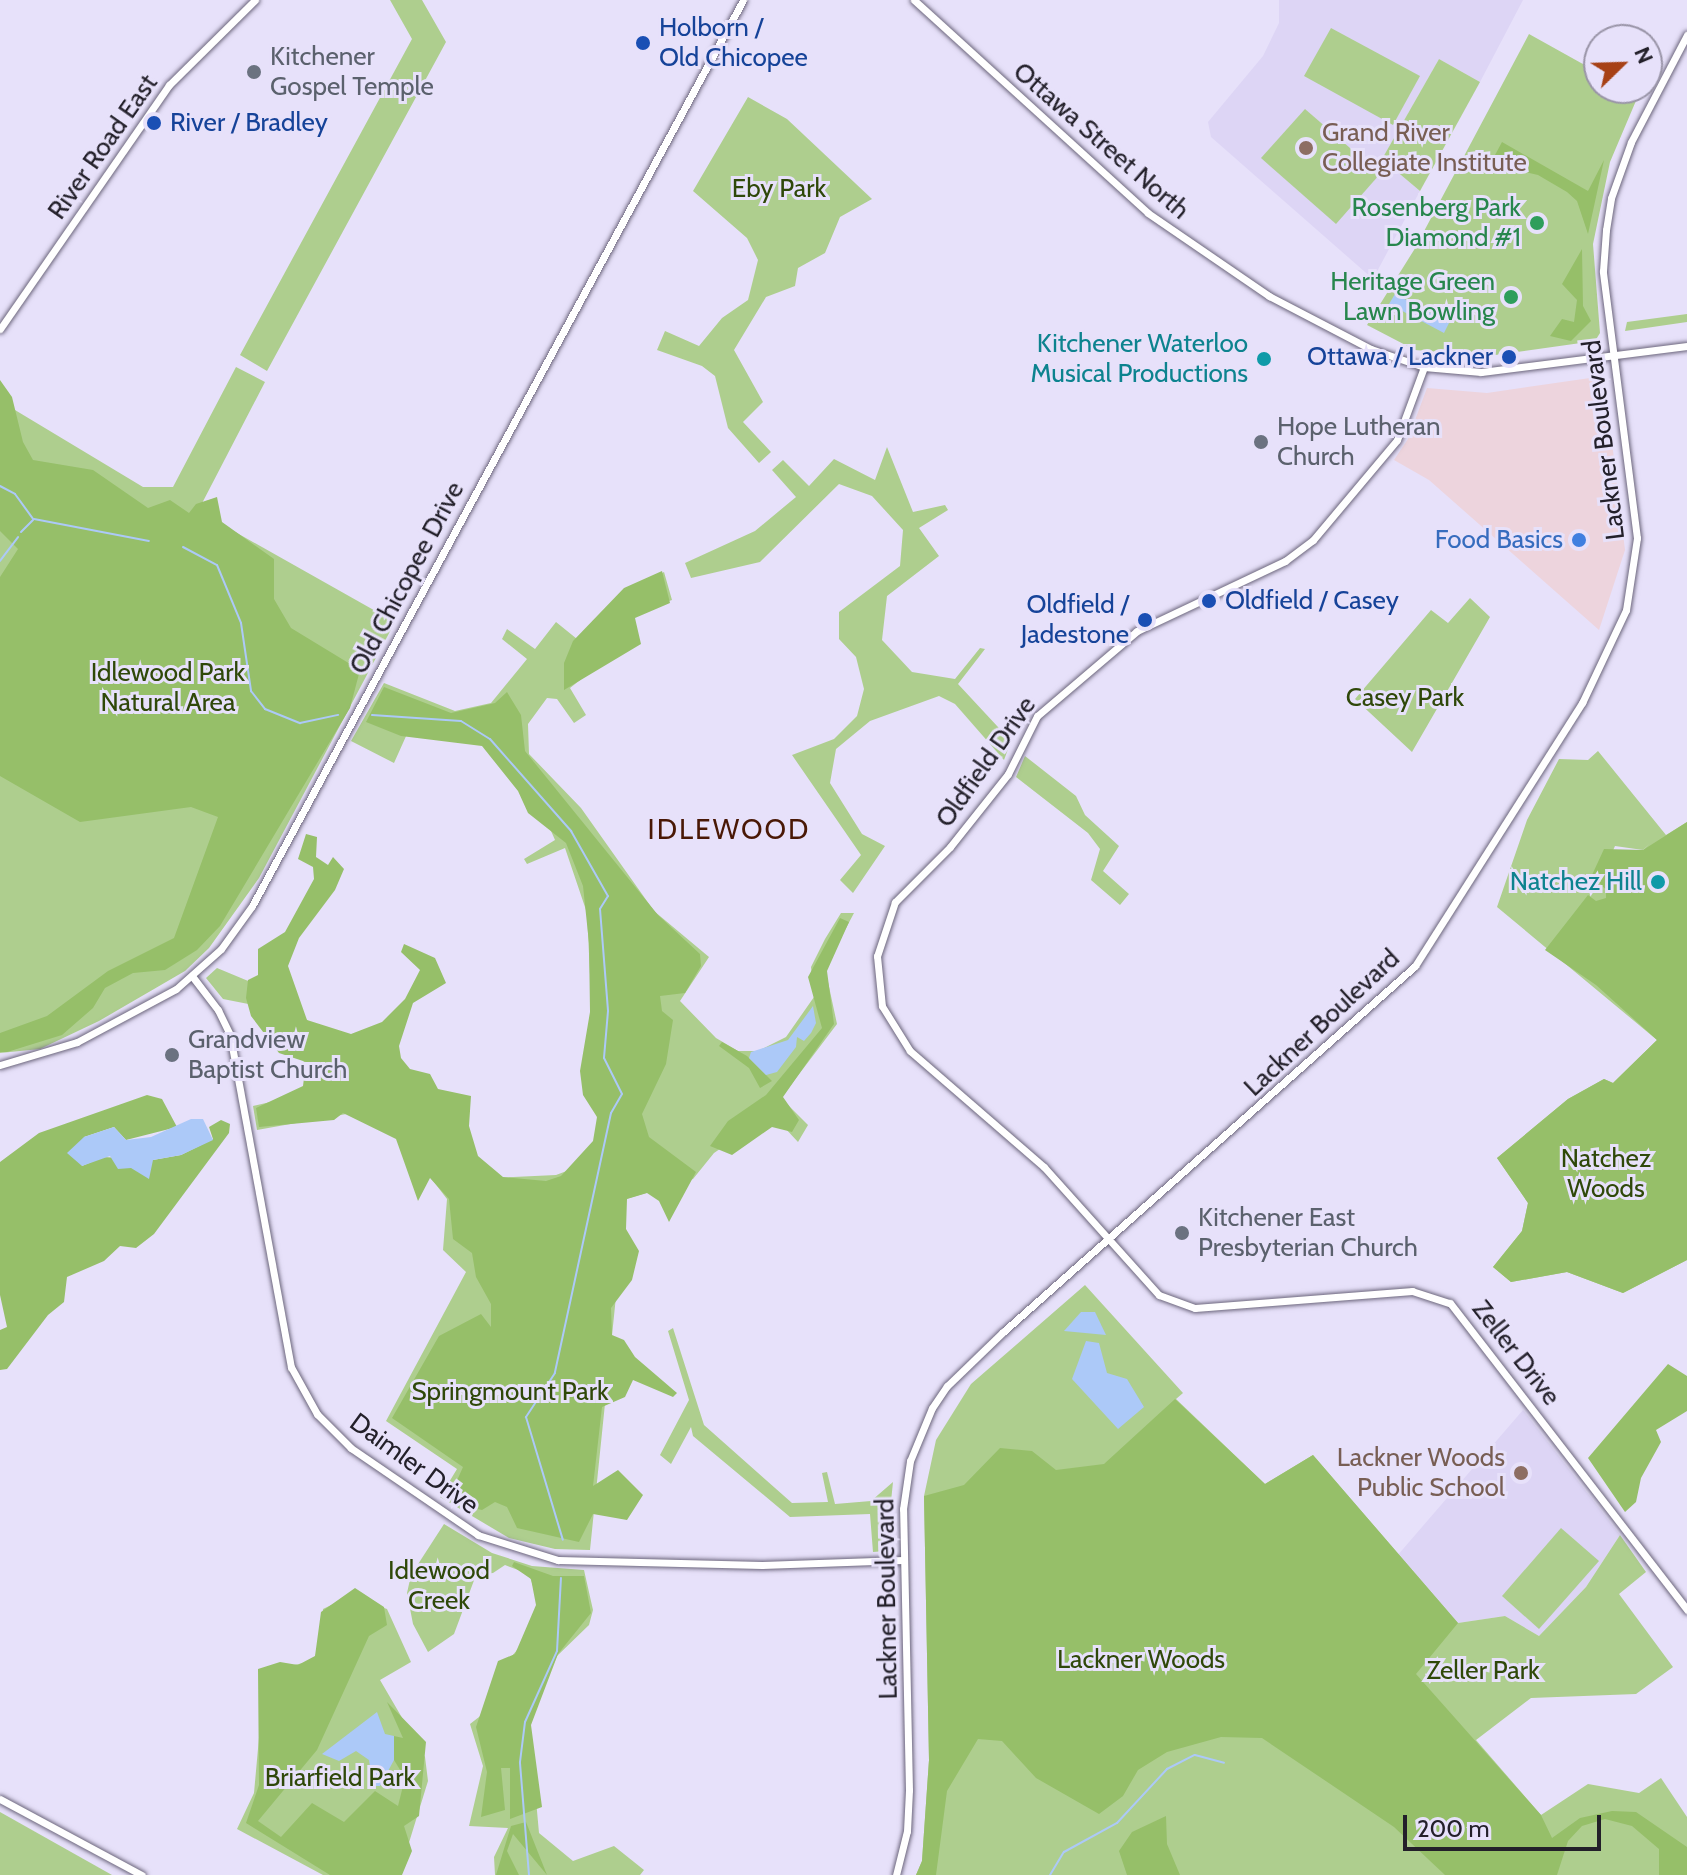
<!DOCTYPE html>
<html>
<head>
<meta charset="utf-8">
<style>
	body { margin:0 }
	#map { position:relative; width:1687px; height:1875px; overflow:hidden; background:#e7e1fa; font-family:Cabin,sans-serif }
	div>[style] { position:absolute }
	.commercial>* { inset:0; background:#edd4dd }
	.built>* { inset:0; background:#ddd5f5 }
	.green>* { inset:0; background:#aece8e }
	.forest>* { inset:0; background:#96bf69 }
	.water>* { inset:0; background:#acc9f8 }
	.stream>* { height:2px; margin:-1px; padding:0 1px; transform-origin:1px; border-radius:1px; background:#acc9f8 }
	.roads { filter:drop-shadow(0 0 2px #6c667c) drop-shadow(0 0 2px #6c667c) }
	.secondary>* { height:7px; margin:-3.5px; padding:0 3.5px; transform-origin:3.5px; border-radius:3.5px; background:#fff }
	.dots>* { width:22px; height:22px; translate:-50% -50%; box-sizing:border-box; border:4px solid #e7e1fa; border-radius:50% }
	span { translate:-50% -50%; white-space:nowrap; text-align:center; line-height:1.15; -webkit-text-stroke:6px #e7e1fa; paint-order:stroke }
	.transit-label { font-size:26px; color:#164399 }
	.left { translate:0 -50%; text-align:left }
	.right { translate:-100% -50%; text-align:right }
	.worship-label { font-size:26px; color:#5b616d }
	.education-label { font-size:26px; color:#785e54 }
	.street-label { font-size:26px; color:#23202a }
	.park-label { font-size:26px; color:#2f4809 }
	.leisure-label { font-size:26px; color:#27864d }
	.culture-label { font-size:26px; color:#0d838f }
	.shop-label { font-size:26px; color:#366cbe }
	.neighbourhood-label { font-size:28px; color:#491805; letter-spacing:2px }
	.north { position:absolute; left:1583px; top:24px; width:80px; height:80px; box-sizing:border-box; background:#e7e1fa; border:2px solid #9994a7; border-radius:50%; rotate:67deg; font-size:22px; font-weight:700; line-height:32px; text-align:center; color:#23202a }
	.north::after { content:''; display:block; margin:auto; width:28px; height:36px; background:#a74116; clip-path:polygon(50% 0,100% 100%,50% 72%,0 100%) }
	.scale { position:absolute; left:1403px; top:1815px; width:198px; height:36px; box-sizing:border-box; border:4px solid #23202a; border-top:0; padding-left:10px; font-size:24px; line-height:28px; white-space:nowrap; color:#23202a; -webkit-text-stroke:6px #e7e1fa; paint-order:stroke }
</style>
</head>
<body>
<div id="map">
	<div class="commercial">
		<div style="clip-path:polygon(1604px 376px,1625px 550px,1599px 630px,1429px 480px,1394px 460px,1408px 439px,1427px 388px,1487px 393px)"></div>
	</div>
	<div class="built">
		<div style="clip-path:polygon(1279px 0,1523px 0,1480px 82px,1439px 59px,1382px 159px,1420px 191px,1373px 279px,1211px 137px,1208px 122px,1263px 56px,1279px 23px)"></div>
		<div style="clip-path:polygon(1523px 1410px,1620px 1535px,1586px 1587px,1539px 1636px,1505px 1616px,1458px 1623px,1397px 1556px)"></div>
	</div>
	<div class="green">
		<div style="clip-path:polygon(390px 0,422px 0,446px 42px,267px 371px,240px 355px,412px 39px)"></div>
		<div style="clip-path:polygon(1331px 28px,1420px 76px,1393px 125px,1304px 76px)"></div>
		<div style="clip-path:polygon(1529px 34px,1599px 73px,1599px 88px,1625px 88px,1638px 96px,1610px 162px,1593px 244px,1600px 333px,1595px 341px,1488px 356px,1415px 350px,1367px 325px,1414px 250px)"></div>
		<div style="clip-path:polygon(1439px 59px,1480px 82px,1420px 191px,1382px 159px)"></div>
		<div style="clip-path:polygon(748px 97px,787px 119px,872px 199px,840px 217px,825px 253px,798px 268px,795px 286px,766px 297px,734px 350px,763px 402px,743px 422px,771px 452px,759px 463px,728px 428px,715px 376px,702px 366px,657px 350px,665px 331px,699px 346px,722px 318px,748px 300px,758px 260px,747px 238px,693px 191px)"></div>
		<div style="clip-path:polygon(1305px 109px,1380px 174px,1336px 224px,1261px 158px)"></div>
		<div style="clip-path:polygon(1687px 314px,1687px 322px,1625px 331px,1627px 322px)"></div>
		<div style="clip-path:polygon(236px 367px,265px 382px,198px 511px,395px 622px,259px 878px,209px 948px,185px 971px,99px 1021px,40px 1049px,0 1053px,0 401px,143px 487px,173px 487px)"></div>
		<div style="clip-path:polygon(887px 447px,913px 512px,945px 505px,948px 510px,919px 528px,939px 556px,887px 596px,882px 640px,912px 672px,955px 679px,980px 648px,985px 649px,958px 684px,1011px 741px,1004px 760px,955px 704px,939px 696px,870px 721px,836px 749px,830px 783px,862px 834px,885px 846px,853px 893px,840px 880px,861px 855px,792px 755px,834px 739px,857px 716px,864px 689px,856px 657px,839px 639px,839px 612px,900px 566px,903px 530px,872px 496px,839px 484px,760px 562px,691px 578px,685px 563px,755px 531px,796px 497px,772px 470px,783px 460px,809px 486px,834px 459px,875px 480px)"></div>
		<div style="clip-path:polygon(664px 572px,672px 600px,628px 615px,618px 650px,570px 688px,586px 715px,574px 723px,557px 699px,547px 698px,528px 724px,529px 754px,581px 808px,654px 911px,709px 957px,680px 1001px,716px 1038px,738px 1051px,758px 1051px,786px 1037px,814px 997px,811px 967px,825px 939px,841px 913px,854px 913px,825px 968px,837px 1024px,781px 1098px,808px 1125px,798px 1142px,784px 1127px,762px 1120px,714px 1153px,693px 1179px,626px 1199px,590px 1550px,555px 1549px,509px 1538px,440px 1497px,457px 1469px,386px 1421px,466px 1272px,443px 1250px,447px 1199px,397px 1134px,352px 1113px,257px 1130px,253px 1106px,310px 1093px,294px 1013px,223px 999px,206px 978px,217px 968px,277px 993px,317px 1029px,393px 1052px,467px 1133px,474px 1156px,493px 1178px,556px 1175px,572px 1169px,598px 1139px,587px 913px,565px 848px,527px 864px,524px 859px,555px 840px,548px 824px,484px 745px,407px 734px,394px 763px,351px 741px,384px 683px,455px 711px,491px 703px,527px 659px,502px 639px,507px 629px,535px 649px,556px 622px,577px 639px,629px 590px)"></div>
		<div style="clip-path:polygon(1470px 598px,1490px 617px,1412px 752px,1355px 699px,1431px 610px,1448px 623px)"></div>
		<div style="clip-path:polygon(evenodd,1598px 751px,1666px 835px,1687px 822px,1687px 1260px,1623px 1293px,1567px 1272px,1511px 1282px,1493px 1267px,1522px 1231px,1528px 1203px,1497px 1158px,1568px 1099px,1604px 1079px,1613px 1083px,1657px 1040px,1497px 907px,1527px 820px,1559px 759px,1588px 760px,1598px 751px,1649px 844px,1606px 890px,1599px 881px,1615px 846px,1643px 850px,1649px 844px)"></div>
		<div style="clip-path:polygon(1025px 756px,1076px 796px,1085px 815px,1119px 846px,1103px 871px,1129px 894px,1120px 905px,1091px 880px,1100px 849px,1088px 833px,1016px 777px)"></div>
		<div style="clip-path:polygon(1085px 1285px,1183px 1393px,1176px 1399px,1265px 1484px,1313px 1455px,1458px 1623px,1505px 1616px,1539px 1636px,1586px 1587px,1620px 1535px,1646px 1572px,1619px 1594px,1673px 1667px,1636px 1694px,1531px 1698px,1476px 1740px,1541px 1815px,1588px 1784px,1639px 1793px,1661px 1778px,1687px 1817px,1687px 1875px,916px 1875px,922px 1861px,929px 1760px,924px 1496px,936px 1440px,971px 1384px)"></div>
		<div style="clip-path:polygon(673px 1328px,704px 1425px,792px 1503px,828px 1502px,822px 1473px,827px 1472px,835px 1504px,871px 1501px,893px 1482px,886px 1551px,873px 1552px,870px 1514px,790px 1517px,693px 1436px,691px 1427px,671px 1464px,660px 1455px,689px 1400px,668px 1331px)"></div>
		<div style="clip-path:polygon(444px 1524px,492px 1553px,532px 1566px,584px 1570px,593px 1610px,589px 1625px,557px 1656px,529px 1722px,539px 1833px,573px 1861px,614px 1846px,644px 1870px,640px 1875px,495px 1875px,494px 1857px,508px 1828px,469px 1826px,483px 1766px,470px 1724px,488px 1710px,497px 1674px,533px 1631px,539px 1604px,529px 1574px,505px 1565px,493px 1573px,476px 1575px,454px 1634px,428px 1652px,413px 1624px,407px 1593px,411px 1575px)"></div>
		<div style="clip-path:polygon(1561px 1528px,1599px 1561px,1539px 1629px,1502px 1596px)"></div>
		<div style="clip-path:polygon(350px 1596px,387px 1609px,411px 1662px,380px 1680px,425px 1757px,428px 1781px,399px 1875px,323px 1875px,237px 1829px,254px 1793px,265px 1671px,313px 1661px,321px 1642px,323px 1609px)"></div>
		<div style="clip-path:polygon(0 1812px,112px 1875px,0 1875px)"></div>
	</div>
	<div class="forest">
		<div style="clip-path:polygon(1502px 142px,1588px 191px,1604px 160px,1588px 234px,1577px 201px,1567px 192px,1538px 175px,1504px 167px,1507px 162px,1495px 155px)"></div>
		<div style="clip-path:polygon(1582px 249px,1583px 306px,1591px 321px,1571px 341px,1550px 336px,1562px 319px,1574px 322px,1577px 300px,1562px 284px)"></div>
		<div style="clip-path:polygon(0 380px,12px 397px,23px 442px,33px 460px,93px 470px,148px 508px,170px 500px,189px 513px,196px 504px,217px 497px,222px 522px,274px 559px,274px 599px,291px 628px,360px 670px,350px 708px,220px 926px,197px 950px,165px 970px,133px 973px,105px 988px,93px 1008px,62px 1035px,7px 1052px,0 1052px,0 1033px,47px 1016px,108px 971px,174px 938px,218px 817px,191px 807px,80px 822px,0 776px,0 577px,18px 549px,0 531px)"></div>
		<div style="clip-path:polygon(662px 571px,670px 603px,635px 618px,641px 644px,564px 690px,564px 663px,573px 641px,624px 588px)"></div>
		<div style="clip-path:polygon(384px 687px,451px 713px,495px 703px,507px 692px,521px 715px,525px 751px,658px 915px,700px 954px,701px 966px,685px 993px,660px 996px,662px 1011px,673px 1020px,666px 1064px,642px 1114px,649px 1137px,696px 1172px,669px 1222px,659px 1201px,647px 1193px,627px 1199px,626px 1229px,639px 1251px,632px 1280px,611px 1308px,612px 1335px,624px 1340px,635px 1357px,677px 1393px,673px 1397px,633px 1380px,625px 1397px,602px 1407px,593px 1486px,618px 1470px,643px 1495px,627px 1520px,593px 1514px,579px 1542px,517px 1528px,507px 1507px,495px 1502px,482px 1510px,469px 1507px,451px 1494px,463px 1467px,392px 1418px,439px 1336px,481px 1314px,491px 1327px,491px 1304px,476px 1277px,472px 1253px,453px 1239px,449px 1199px,430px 1178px,418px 1201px,396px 1139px,343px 1113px,334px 1120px,259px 1127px,256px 1108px,303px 1086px,306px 1062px,279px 1053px,251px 1016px,246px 998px,248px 980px,258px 975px,258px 949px,285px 932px,314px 879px,313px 867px,298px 859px,306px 834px,317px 837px,316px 857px,328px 865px,333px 857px,344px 869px,335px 890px,299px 938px,288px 966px,307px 1020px,351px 1034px,382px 1022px,405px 999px,420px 970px,401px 952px,404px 944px,435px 958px,446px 983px,413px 1003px,399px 1046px,401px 1058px,410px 1069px,430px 1074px,438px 1089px,471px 1096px,469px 1126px,478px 1156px,503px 1177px,546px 1181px,561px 1176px,593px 1141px,597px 1117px,583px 1095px,580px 1071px,590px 1012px,589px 943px,583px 886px,566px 843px,528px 813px,518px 791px,482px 746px,401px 736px,366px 722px)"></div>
		<div style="clip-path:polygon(1687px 822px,1687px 1260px,1623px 1293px,1567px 1272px,1511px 1282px,1493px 1267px,1522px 1231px,1528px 1203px,1497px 1158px,1568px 1099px,1604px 1079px,1613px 1083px,1657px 1040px,1596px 985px,1545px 950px,1588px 895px,1596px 901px,1606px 898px,1606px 890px,1592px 875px,1604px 849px,1643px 850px)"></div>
		<div style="clip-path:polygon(840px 918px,849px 922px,827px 971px,834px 1024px,783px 1097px,799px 1120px,792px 1132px,772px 1127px,732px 1155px,710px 1146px,728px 1121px,766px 1095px,822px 1028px,808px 977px)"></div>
		<div style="clip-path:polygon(722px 1042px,747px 1056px,772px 1081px,760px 1088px,749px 1068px,719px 1046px)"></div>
		<div style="clip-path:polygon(147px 1095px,162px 1099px,177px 1127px,126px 1140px,114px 1127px,84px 1137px,82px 1166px,103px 1157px,153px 1160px,181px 1155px,213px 1139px,209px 1127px,221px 1120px,230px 1124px,229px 1133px,154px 1234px,136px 1248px,120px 1246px,104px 1261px,67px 1277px,64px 1302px,48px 1315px,7px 1369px,0 1370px,0 1330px,7px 1327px,0 1295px,0 1162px,39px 1133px)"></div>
		<div style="clip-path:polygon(1668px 1364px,1687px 1376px,1687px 1411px,1656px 1430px,1661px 1442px,1641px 1478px,1636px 1502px,1625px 1512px,1588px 1458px)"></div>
		<div style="clip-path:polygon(1175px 1399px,1265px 1484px,1313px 1455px,1458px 1623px,1416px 1674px,1541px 1815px,1552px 1838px,1580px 1818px,1612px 1811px,1636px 1812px,1687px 1847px,1687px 1875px,1659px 1875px,1659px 1849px,1632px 1826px,1605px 1819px,1582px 1826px,1568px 1841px,1557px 1875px,1445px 1875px,1394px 1827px,1262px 1738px,1221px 1737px,1167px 1752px,1138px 1770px,1123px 1796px,1099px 1814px,1036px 1778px,1002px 1741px,978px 1739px,947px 1791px,936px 1875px,916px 1875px,922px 1861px,929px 1760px,924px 1496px,964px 1485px,1000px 1448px,1032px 1451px,1056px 1470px,1104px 1464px)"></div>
		<div style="clip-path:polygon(514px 1562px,553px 1576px,584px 1576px,591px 1613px,558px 1654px,531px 1725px,542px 1807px,510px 1819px,510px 1768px,501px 1768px,505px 1810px,481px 1817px,487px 1772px,476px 1727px,498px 1661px,515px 1654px,536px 1605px,531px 1579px,512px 1566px)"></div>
		<div style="clip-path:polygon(355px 1588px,384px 1607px,387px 1625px,369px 1636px,317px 1750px,258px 1821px,281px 1837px,312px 1803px,344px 1822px,375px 1791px,398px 1806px,405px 1778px,394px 1760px,394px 1736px,403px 1738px,387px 1702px,426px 1742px,419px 1816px,404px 1826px,412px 1851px,402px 1875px,330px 1875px,246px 1823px,259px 1785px,258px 1669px,280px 1662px,298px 1665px,315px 1656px,321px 1612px)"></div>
		<div style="clip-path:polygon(1166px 1816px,1167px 1844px,1180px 1875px,1127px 1875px,1119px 1851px,1132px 1832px)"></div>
		<div style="clip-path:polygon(526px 1822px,547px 1875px,513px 1834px,507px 1851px,519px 1875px,496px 1875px,511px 1826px)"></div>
	</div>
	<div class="water">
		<div style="clip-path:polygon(1395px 294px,1449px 323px,1444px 333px,1389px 304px)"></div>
		<div style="clip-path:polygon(813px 1006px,816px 1023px,811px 1033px,804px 1041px,797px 1037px,796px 1047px,777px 1072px,766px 1075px,749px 1058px,751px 1052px,788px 1040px)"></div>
		<div style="clip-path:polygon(191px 1119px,203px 1119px,213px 1140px,181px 1155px,153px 1160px,149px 1179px,131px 1168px,118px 1169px,110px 1156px,82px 1166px,67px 1153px,84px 1137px,114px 1127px,126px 1140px,151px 1137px)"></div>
		<div style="clip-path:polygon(1081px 1312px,1095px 1312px,1106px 1335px,1064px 1331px)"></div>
		<div style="clip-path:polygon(1086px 1341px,1099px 1343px,1107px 1373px,1127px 1379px,1144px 1407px,1118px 1429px,1072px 1379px)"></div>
		<div style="clip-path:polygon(377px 1712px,385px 1734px,394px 1736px,394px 1760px,380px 1786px,373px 1786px,369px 1760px,356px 1751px,339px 1761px,322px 1754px)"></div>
	</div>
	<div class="stream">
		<div style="left:0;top:486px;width:17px;rotate:28deg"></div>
		<div style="left:15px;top:494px;width:31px;rotate:54deg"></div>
		<div style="left:34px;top:519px;width:117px;rotate:10.8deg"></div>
		<div style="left:21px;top:532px;width:17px;rotate:-45deg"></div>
		<div style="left:183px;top:547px;width:38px;rotate:28deg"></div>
		<div style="left:217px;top:565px;width:63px;rotate:67.5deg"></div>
		<div style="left:241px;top:623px;width:69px;rotate:81.6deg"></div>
		<div style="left:251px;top:691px;width:23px;rotate:52deg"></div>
		<div style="left:265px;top:709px;width:38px;rotate:22deg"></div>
		<div style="left:300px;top:723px;width:39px;rotate:-12deg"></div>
		<div style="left:0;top:561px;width:30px;rotate:-53deg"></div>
		<div style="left:372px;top:715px;width:89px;rotate:3.9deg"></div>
		<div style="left:461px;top:721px;width:34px;rotate:32deg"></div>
		<div style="left:490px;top:739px;width:123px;rotate:48.6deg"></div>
		<div style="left:571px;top:831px;width:75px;rotate:60.4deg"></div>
		<div style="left:608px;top:896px;width:15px;rotate:122deg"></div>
		<div style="left:600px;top:909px;width:102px;rotate:85.5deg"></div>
		<div style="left:608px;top:1011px;width:47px;rotate:94.9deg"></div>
		<div style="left:604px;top:1058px;width:40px;rotate:63.4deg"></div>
		<div style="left:622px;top:1094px;width:22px;rotate:120deg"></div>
		<div style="left:611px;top:1113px;width:266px;rotate:102.2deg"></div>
		<div style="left:555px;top:1373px;width:53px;rotate:123.4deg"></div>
		<div style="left:526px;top:1417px;width:128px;rotate:73.3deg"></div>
		<div style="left:529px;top:1875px;width:113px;rotate:-94.6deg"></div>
		<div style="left:520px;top:1762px;width:40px;rotate:-82.9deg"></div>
		<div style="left:525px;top:1722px;width:78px;rotate:-65.7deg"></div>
		<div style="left:557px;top:1651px;width:73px;rotate:-86.9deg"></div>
		<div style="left:1050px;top:1875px;width:27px;rotate:-59deg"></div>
		<div style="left:1064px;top:1852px;width:60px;rotate:-28.7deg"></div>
		<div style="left:1117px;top:1823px;width:74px;rotate:-47.2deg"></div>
		<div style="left:1167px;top:1769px;width:31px;rotate:-27deg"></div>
		<div style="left:1195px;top:1755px;width:30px;rotate:15deg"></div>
	</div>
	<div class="roads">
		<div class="secondary">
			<div style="left:914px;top:0;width:316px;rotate:42.3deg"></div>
			<div style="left:1148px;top:213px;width:147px;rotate:34.4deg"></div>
			<div style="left:1269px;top:296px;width:115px;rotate:27.5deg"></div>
			<div style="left:1371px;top:349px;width:56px;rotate:18.8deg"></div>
			<div style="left:1424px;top:367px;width:57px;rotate:5deg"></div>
			<div style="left:1481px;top:372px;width:208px;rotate:-7.2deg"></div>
			<div style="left:0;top:329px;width:297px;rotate:-55.3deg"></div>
			<div style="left:169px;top:85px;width:121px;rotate:-44.7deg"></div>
			<div style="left:1424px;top:367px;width:78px;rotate:110.3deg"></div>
			<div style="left:1397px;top:440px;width:131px;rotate:130deg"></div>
			<div style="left:1313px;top:540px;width:35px;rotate:143deg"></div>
			<div style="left:1285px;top:561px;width:164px;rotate:154.7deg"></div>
			<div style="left:1137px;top:631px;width:131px;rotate:139.6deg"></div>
			<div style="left:1037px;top:716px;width:65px;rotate:116.6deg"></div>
			<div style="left:1008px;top:774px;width:93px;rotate:128.5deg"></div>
			<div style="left:950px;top:847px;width:78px;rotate:135deg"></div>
			<div style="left:895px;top:902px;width:57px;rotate:108.4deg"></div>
			<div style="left:877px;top:956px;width:50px;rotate:84.3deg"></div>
			<div style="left:882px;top:1006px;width:53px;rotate:58.1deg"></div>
			<div style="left:910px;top:1051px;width:177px;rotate:40.9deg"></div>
			<div style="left:1044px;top:1167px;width:172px;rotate:48.1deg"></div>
			<div style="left:1159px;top:1295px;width:38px;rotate:20deg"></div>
			<div style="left:1195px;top:1308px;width:218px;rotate:-4.5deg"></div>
			<div style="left:1412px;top:1291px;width:40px;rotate:18deg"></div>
			<div style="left:1450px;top:1303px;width:388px;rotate:52.3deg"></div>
			<div style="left:192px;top:976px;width:43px;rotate:52.6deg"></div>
			<div style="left:218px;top:1010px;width:28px;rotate:64deg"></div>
			<div style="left:230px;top:1035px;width:338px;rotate:79.6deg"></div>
			<div style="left:291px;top:1367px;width:54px;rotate:61deg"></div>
			<div style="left:317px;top:1414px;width:48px;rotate:45deg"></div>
			<div style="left:351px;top:1448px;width:154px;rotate:34.4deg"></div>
			<div style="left:478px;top:1535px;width:84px;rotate:17.4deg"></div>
			<div style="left:558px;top:1560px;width:204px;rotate:1.4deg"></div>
			<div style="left:762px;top:1565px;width:141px;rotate:-2deg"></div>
			<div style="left:0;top:1065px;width:80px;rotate:-16.6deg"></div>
			<div style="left:77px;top:1042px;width:112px;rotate:-28.2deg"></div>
			<div style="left:176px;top:989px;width:60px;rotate:-41.6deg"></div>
			<div style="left:221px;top:949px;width:53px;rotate:-54.2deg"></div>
			<div style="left:252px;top:906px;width:1030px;rotate:-61.54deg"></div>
			<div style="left:0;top:1799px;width:161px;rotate:28.2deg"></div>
			<div style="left:896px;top:1875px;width:45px;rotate:-76deg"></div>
			<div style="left:907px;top:1831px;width:41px;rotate:-87.2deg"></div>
			<div style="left:909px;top:1790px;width:281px;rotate:-91.2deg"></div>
			<div style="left:903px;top:1509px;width:49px;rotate:-81.7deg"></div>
			<div style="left:910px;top:1461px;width:57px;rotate:-67.5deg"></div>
			<div style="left:932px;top:1408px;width:27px;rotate:-56deg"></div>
			<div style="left:947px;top:1386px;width:78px;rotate:-44deg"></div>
			<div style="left:1003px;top:1332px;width:551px;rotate:-41.62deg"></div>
			<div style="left:1415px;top:966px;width:312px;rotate:-57.6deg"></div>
			<div style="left:1582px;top:703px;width:103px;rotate:-64.7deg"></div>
			<div style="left:1626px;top:610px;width:73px;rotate:-81.3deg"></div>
			<div style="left:1637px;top:538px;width:269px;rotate:-97.3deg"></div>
			<div style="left:1603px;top:271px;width:41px;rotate:-85.8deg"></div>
			<div style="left:1606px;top:230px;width:32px;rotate:-81deg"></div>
			<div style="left:1611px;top:198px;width:59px;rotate:-70.3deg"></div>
			<div style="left:1631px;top:142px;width:121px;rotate:-62.4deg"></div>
		</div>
	</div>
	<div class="dots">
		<div style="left:643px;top:43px;background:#1a4fb4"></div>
		<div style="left:254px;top:72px;background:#6b7280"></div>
		<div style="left:154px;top:123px;background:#1a4fb4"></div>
		<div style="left:1306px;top:148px;background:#8d6e63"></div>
		<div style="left:1537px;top:223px;background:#2e9e5b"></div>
		<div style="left:1511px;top:297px;background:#2e9e5b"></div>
		<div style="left:1509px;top:357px;background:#1a4fb4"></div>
		<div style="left:1264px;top:359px;background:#0f9aa8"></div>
		<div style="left:1261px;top:442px;background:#6b7280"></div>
		<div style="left:1579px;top:540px;background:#3f7fe0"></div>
		<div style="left:1209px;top:601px;background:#1a4fb4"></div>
		<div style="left:1145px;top:620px;background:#1a4fb4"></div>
		<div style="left:1658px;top:882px;background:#0f9aa8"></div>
		<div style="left:172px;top:1055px;background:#6b7280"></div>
		<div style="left:1182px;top:1233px;background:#6b7280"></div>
		<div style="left:1521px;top:1473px;background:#8d6e63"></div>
	</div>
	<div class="transit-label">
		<span class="left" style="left:659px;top:43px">Holborn /<br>Old Chicopee</span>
		<span class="left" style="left:170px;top:123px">River / Bradley</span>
		<span class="right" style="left:1493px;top:357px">Ottawa / Lackner</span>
		<span class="left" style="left:1225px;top:601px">Oldfield / Casey</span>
		<span class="right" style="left:1129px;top:620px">Oldfield /<br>Jadestone</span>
	</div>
	<div class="worship-label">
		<span class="left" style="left:270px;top:72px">Kitchener<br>Gospel Temple</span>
		<span class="left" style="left:1277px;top:442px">Hope Lutheran<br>Church</span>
		<span class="left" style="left:188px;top:1055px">Grandview<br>Baptist Church</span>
		<span class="left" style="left:1198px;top:1233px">Kitchener East<br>Presbyterian Church</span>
	</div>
	<div class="education-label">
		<span class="left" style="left:1322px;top:148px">Grand River<br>Collegiate Institute</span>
		<span class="right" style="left:1505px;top:1473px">Lackner Woods<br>Public School</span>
	</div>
	<div class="street-label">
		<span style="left:1101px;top:141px;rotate:41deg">Ottawa Street North</span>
		<span style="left:103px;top:147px;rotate:-55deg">River Road East</span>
		<span style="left:1604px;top:440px;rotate:-97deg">Lackner Boulevard</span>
		<span style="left:407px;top:578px;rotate:-62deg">Old Chicopee Drive</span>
		<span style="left:986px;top:762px;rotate:-55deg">Oldfield Drive</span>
		<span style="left:1322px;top:1023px;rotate:-43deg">Lackner Boulevard</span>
		<span style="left:1516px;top:1353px;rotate:52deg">Zeller Drive</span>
		<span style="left:414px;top:1464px;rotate:36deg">Daimler Drive</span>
		<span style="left:887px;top:1599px;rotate:-91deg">Lackner Boulevard</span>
	</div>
	<div class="park-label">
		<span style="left:779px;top:189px">Eby Park</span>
		<span style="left:168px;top:688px">Idlewood Park<br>Natural Area</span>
		<span style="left:1405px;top:698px">Casey Park</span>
		<span style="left:1606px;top:1174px">Natchez<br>Woods</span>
		<span style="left:510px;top:1392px">Springmount Park</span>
		<span style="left:439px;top:1586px">Idlewood<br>Creek</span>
		<span style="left:1141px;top:1660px">Lackner Woods</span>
		<span style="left:1483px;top:1671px">Zeller Park</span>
		<span style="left:340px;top:1778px">Briarfield Park</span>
	</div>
	<div class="leisure-label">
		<span class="right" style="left:1521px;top:223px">Rosenberg Park<br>Diamond #1</span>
		<span class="right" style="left:1495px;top:297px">Heritage Green<br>Lawn Bowling</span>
	</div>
	<div class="culture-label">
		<span class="right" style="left:1248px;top:359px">Kitchener Waterloo<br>Musical Productions</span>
		<span class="right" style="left:1642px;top:882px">Natchez Hill</span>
	</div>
	<div class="shop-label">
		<span class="right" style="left:1563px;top:540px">Food Basics</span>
	</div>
	<div class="neighbourhood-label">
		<span style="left:729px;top:829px">IDLEWOOD</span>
	</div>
	<div class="north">N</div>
	<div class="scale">200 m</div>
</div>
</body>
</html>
